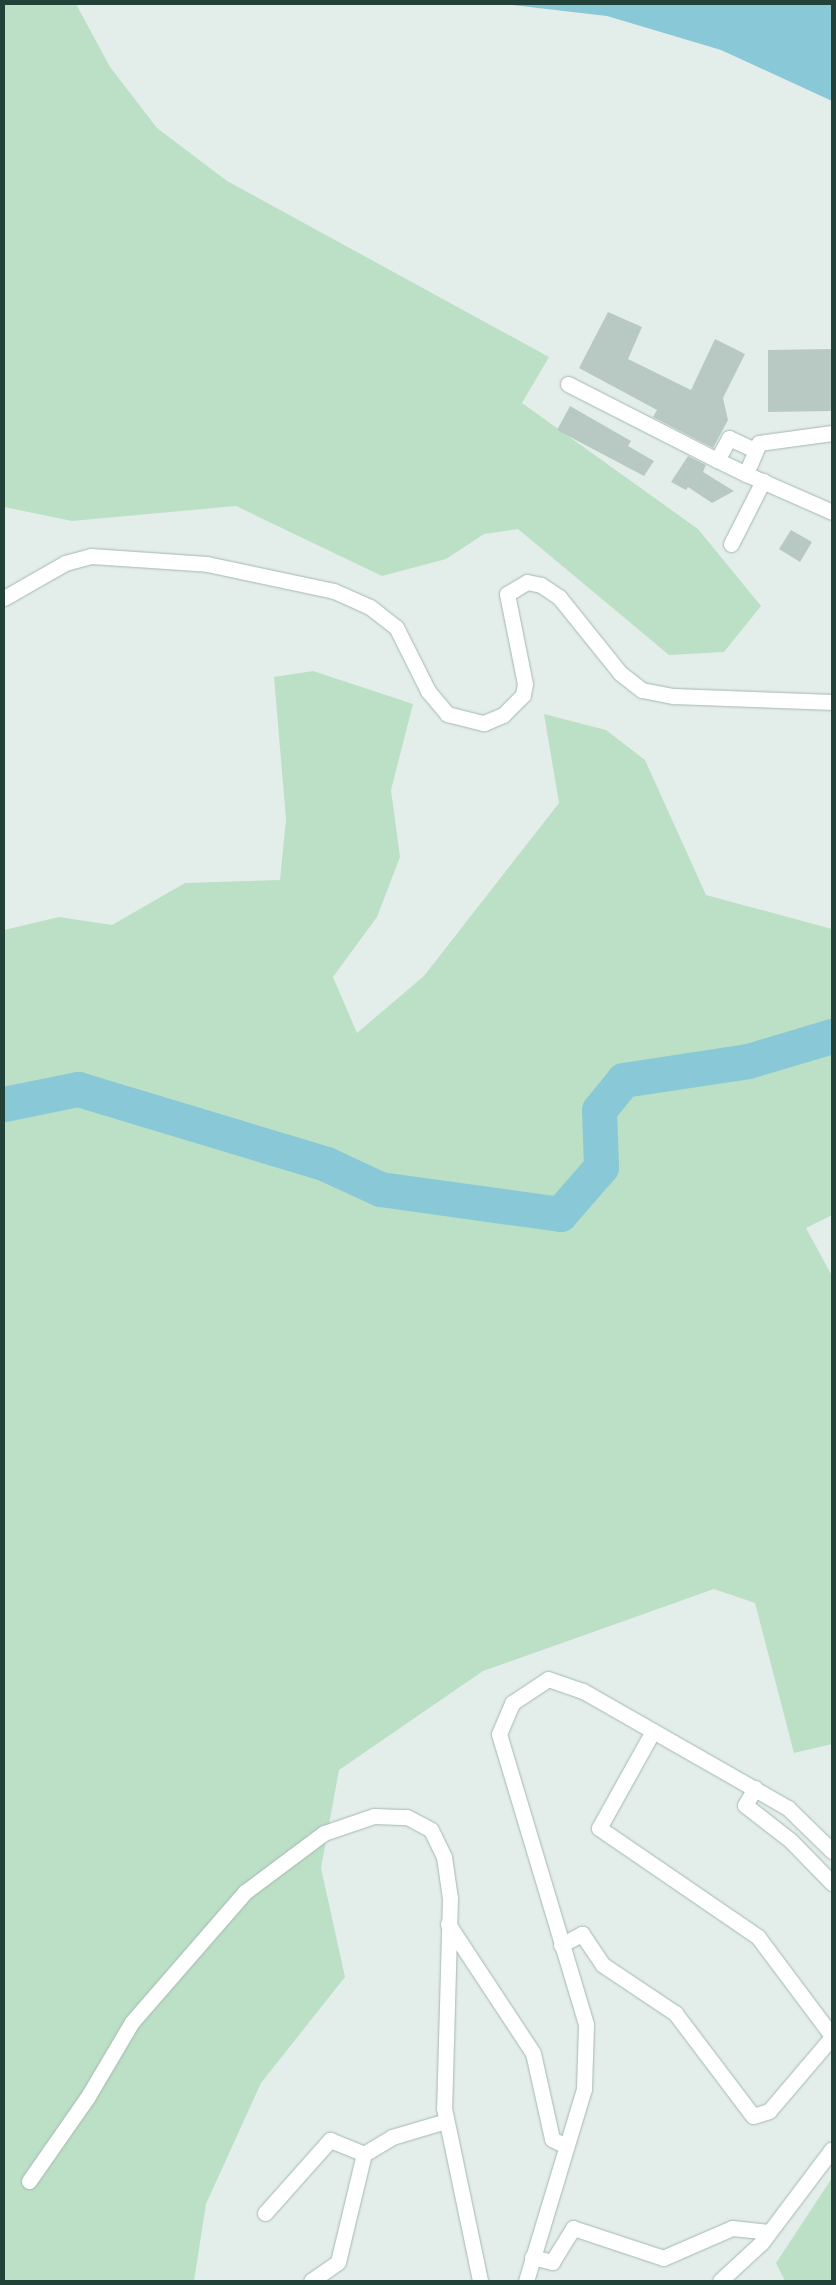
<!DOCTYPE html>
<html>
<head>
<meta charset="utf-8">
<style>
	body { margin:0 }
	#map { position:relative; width:836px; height:2285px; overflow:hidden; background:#e3eeea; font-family:"IBM Plex Sans",sans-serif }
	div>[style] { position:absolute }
	.green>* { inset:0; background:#bbe0c6 }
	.water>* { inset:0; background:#89c8d6 }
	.river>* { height:35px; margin:-17.5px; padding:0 17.5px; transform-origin:17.5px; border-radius:17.5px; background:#89c8d6 }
	.building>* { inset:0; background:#b8c9c3 }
	.roads { filter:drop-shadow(0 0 1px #a5b7b1) drop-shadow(0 0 1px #a5b7b1) }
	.minor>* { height:15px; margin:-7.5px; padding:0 7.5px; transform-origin:7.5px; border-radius:7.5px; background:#fff }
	span { translate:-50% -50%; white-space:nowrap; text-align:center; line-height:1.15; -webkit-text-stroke:5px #f4faf7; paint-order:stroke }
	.frame { position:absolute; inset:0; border:5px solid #224139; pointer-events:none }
</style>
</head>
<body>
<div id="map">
	<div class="green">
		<div style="clip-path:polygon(4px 4px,76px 4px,110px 67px,157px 128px,227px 181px,549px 357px,522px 403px,698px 529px,761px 606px,724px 652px,669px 655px,518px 529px,484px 534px,446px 559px,382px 576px,236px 506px,72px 521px,4px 507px)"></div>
		<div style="clip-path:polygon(313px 671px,413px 704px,391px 790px,400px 857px,377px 917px,333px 977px,357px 1033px,424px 976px,559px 803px,544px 714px,606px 730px,645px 760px,706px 895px,832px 929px,832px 1215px,806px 1228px,832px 1276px,832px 1744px,794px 1753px,755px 1603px,714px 1589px,483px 1671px,339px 1770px,321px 1868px,345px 1977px,261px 2083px,206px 2204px,194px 2281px,4px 2281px,4px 930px,59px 917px,112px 925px,185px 883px,280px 880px,286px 819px,274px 677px)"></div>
		<div style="clip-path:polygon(832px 2178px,832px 2281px,785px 2281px,776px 2263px)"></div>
	</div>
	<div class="water">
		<div style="clip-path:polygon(504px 4px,832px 4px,832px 101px,721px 50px,607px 16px)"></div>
	</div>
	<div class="river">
		<div style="left:4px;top:1104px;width:76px;rotate:-11.5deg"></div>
		<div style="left:78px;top:1089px;width:259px;rotate:16.8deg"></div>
		<div style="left:326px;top:1164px;width:60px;rotate:24.8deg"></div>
		<div style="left:380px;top:1189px;width:182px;rotate:7.9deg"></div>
		<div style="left:560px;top:1214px;width:62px;rotate:-48.9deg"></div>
		<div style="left:601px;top:1167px;width:57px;rotate:-92deg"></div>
		<div style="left:599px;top:1110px;width:38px;rotate:-51deg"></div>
		<div style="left:623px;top:1080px;width:126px;rotate:-8.6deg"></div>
		<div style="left:748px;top:1061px;width:88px;rotate:-16.6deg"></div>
	</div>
	<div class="building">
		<div style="clip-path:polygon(608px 312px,642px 327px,628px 359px,691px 390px,715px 339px,745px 354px,723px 398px,728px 420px,713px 448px,653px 417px,657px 410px,579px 368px)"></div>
		<div style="clip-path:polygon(832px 349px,832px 411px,768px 412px,768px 350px)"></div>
		<div style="clip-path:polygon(570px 406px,631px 441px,628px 446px,654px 461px,644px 476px,557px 430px)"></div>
		<div style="clip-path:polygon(688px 456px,706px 465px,703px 472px,734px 491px,712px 503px,688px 487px,686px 490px,671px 482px)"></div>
		<div style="clip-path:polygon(791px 530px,812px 542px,800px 562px,779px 549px)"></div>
	</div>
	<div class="roads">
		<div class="minor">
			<div style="left:568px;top:384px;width:167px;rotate:27deg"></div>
			<div style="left:832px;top:433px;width:74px;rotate:172.2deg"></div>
			<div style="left:759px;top:443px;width:34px;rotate:113deg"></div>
			<div style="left:746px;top:474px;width:94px;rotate:23.8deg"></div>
			<div style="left:746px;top:474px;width:32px;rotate:-154deg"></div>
			<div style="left:717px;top:460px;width:25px;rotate:-61deg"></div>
			<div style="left:729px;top:438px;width:29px;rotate:25deg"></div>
			<div style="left:731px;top:544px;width:71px;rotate:-63.1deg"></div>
			<div style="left:4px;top:598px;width:70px;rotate:-29.8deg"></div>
			<div style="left:65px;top:563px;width:27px;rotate:-15deg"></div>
			<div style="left:91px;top:556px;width:116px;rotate:3.9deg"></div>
			<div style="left:207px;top:564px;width:130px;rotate:12deg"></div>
			<div style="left:334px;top:591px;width:39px;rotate:24deg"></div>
			<div style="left:370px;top:607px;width:33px;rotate:38deg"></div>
			<div style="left:396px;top:627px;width:72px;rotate:63.4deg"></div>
			<div style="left:428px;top:691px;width:30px;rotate:50deg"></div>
			<div style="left:447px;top:714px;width:38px;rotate:14deg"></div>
			<div style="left:484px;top:723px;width:21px;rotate:-23deg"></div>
			<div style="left:503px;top:715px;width:28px;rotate:-45deg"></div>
			<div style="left:523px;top:695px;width:11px;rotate:-80deg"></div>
			<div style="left:525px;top:684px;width:92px;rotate:-101.3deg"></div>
			<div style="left:507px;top:594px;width:23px;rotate:-31deg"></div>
			<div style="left:527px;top:582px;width:14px;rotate:12deg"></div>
			<div style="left:541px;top:585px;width:22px;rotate:34deg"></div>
			<div style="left:559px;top:597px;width:97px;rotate:51.2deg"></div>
			<div style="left:620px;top:673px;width:28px;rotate:38deg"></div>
			<div style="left:642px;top:690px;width:33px;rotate:11deg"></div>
			<div style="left:674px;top:696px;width:158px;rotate:2.2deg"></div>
			<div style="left:653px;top:1731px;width:111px;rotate:119.1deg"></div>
			<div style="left:599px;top:1828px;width:193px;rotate:34.4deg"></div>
			<div style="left:758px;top:1937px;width:124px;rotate:53.2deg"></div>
			<div style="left:755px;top:1788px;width:20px;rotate:120deg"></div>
			<div style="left:745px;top:1805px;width:58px;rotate:38deg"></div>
			<div style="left:791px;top:1841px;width:59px;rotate:45.7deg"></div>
			<div style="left:448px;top:1924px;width:154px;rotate:56.6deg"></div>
			<div style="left:533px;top:2053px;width:88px;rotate:77.5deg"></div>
			<div style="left:552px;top:2139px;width:13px;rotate:27deg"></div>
			<div style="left:561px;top:1945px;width:24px;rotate:-28deg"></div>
			<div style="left:582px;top:1934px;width:37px;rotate:56deg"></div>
			<div style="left:603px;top:1965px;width:87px;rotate:33.7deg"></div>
			<div style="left:675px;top:2013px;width:129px;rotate:52.9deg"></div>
			<div style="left:753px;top:2116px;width:17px;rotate:-17deg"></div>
			<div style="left:769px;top:2111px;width:97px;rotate:-49.6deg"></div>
			<div style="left:29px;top:2181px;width:101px;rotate:-55.1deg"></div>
			<div style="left:87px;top:2098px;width:88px;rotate:-59.4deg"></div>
			<div style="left:132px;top:2022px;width:172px;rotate:-49deg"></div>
			<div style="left:245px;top:1892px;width:99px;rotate:-36.8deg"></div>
			<div style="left:324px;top:1833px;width:53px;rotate:-18.8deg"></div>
			<div style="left:374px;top:1816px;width:33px;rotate:2deg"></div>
			<div style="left:407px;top:1817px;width:27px;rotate:28deg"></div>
			<div style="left:431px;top:1830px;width:30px;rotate:64deg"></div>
			<div style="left:444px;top:1857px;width:41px;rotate:81.7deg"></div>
			<div style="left:450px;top:1898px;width:210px;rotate:91.6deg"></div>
			<div style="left:444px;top:2108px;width:177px;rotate:78.2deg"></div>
			<div style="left:265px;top:2213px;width:98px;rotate:-48.3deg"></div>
			<div style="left:330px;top:2140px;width:37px;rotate:22deg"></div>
			<div style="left:532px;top:2257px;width:21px;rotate:14deg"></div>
			<div style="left:552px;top:2262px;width:40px;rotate:-58deg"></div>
			<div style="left:573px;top:2228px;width:95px;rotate:18.4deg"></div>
			<div style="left:663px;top:2258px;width:75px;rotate:-23.5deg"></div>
			<div style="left:732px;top:2228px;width:37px;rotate:6deg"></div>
			<div style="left:311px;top:2281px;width:33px;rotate:-35deg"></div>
			<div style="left:338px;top:2262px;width:111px;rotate:-76.5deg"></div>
			<div style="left:364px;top:2154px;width:33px;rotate:-31deg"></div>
			<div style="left:392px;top:2137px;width:56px;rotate:-16.5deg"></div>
			<div style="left:526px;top:2281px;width:201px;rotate:-73.2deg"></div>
			<div style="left:584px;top:2089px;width:65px;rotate:-88.2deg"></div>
			<div style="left:586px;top:2024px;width:303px;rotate:-106.7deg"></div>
			<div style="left:499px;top:1734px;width:34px;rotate:-67deg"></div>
			<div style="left:512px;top:1703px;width:43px;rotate:-33.7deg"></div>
			<div style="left:548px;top:1679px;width:37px;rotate:19deg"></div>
			<div style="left:583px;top:1691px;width:236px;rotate:29.7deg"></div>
			<div style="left:788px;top:1808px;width:62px;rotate:44.3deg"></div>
			<div style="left:720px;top:2281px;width:57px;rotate:-42.9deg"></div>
			<div style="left:762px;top:2242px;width:116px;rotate:-53deg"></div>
		</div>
	</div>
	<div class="frame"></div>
</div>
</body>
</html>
